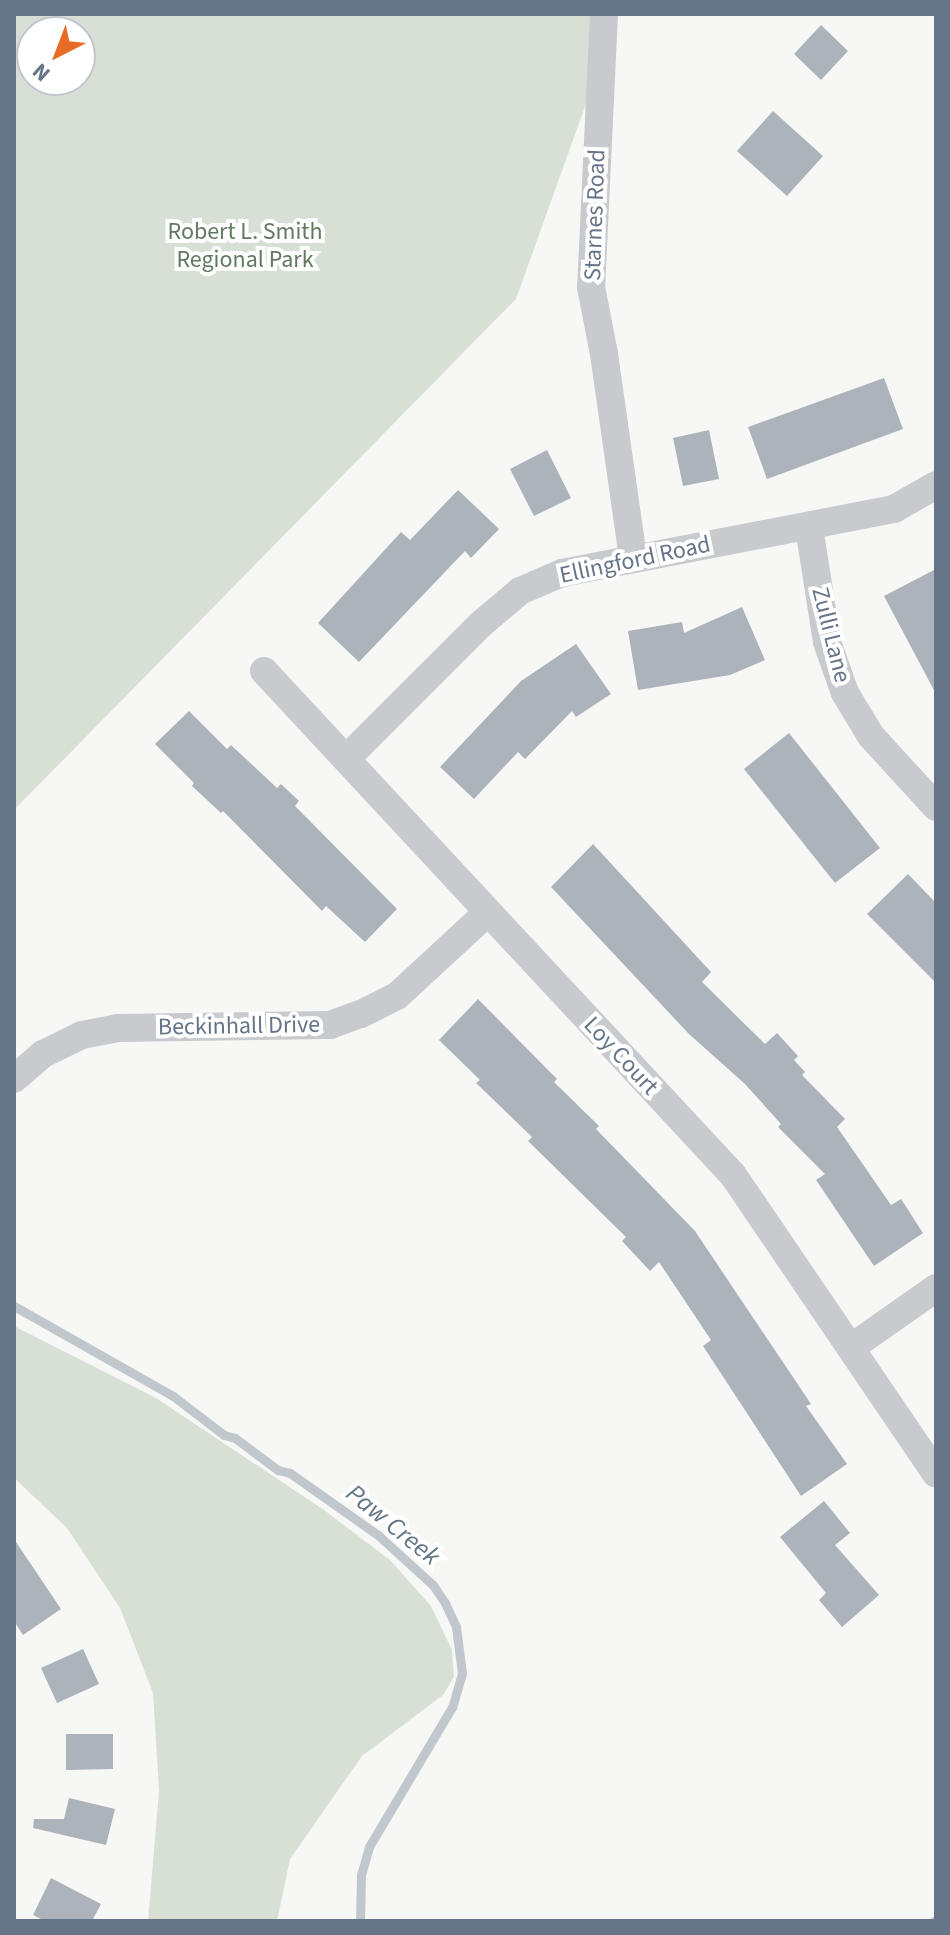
<!DOCTYPE html>
<html>
<head>
<meta charset="utf-8">
<style>
	body { margin:0 }
	#map { position:relative; width:950px; height:1935px; overflow:hidden; background:#f7f8f5; font-family:"Source Sans 3",sans-serif }
	div>[style] { position:absolute }
	.green>* { inset:0; background:#d8e0d6 }
	.stream>* { height:9px; margin:-4.5px; padding:0 4.5px; transform-origin:4.5px; border-radius:4.5px; background:#c0c8ce }
	.building>* { inset:0; background:#acb3ba }
	.street>* { height:28px; margin:-14px; padding:0 14px; transform-origin:14px; border-radius:14px; background:#c8cace }
	span { translate:-50% -50%; white-space:nowrap; text-align:center; line-height:1.15; -webkit-text-stroke:8px #fff; paint-order:stroke }
	.street-label { font-size:24px; color:#667487 }
	.park-label { font-size:24px; color:#637961 }
	.water-label { font-size:26px; color:#627583; font-style:italic }
	.frame { position:absolute; inset:0; border:16px solid #667487; pointer-events:none }
	.north { position:absolute; left:16px; top:16px; width:80px; height:80px; box-sizing:border-box; background:#fff; border:2px solid #c2c7cf; border-radius:50%; rotate:222deg; font-size:22px; font-weight:700; line-height:32px; text-align:center; color:#667487 }
	.north::after { content:''; display:block; margin:auto; width:28px; height:36px; background:#e86c25; clip-path:polygon(50% 0,100% 100%,50% 72%,0 100%) }
</style>
</head>
<body>
<div id="map">
	<div class="green">
		<div style="clip-path:polygon(evenodd,14px 14px,604px 14px,601px 62px,516px 299px,14px 810px,14px 14px,32px 32px,80px 32px,80px 80px,32px 80px,32px 32px)"></div>
		<div style="clip-path:polygon(14px 1326px,156px 1398px,324px 1510px,390px 1560px,431px 1606px,452px 1650px,454px 1677px,443px 1695px,362px 1756px,290px 1859px,277px 1921px,148px 1921px,159px 1791px,153px 1693px,120px 1608px,67px 1528px,14px 1478px)"></div>
	</div>
	<div class="stream">
		<div style="left:14px;top:1306px;width:183px;rotate:29.5deg"></div>
		<div style="left:173px;top:1396px;width:64px;rotate:37.4deg"></div>
		<div style="left:224px;top:1435px;width:11px;rotate:15deg"></div>
		<div style="left:235px;top:1438px;width:54px;rotate:36.7deg"></div>
		<div style="left:278px;top:1470px;width:12px;rotate:14deg"></div>
		<div style="left:290px;top:1473px;width:108px;rotate:35.2deg"></div>
		<div style="left:378px;top:1535px;width:74px;rotate:42.3deg"></div>
		<div style="left:433px;top:1585px;width:22px;rotate:56deg"></div>
		<div style="left:445px;top:1603px;width:26px;rotate:65deg"></div>
		<div style="left:456px;top:1627px;width:46px;rotate:82.6deg"></div>
		<div style="left:462px;top:1673px;width:35px;rotate:106deg"></div>
		<div style="left:452px;top:1707px;width:163px;rotate:120.7deg"></div>
		<div style="left:369px;top:1847px;width:29px;rotate:106deg"></div>
		<div style="left:361px;top:1875px;width:46px;rotate:91.2deg"></div>
		<div style="left:934px;top:1921px;width:2px;rotate:-27deg"></div>
	</div>
	<div class="building">
		<div style="clip-path:polygon(821px 25px,848px 51px,821px 80px,794px 54px)"></div>
		<div style="clip-path:polygon(773px 111px,823px 156px,787px 196px,737px 151px)"></div>
		<div style="clip-path:polygon(884px 378px,903px 429px,767px 479px,748px 427px)"></div>
		<div style="clip-path:polygon(709px 430px,719px 479px,683px 486px,673px 438px)"></div>
		<div style="clip-path:polygon(547px 450px,571px 498px,534px 516px,510px 469px)"></div>
		<div style="clip-path:polygon(458px 490px,499px 529px,471px 558px,465px 551px,359px 662px,318px 623px,401px 532px,410px 540px)"></div>
		<div style="clip-path:polygon(936px 569px,936px 694px,884px 596px)"></div>
		<div style="clip-path:polygon(742px 607px,765px 660px,730px 675px,638px 690px,628px 631px,682px 622px,684px 633px)"></div>
		<div style="clip-path:polygon(576px 644px,611px 694px,576px 717px,572px 711px,525px 759px,518px 752px,474px 799px,440px 767px,521px 681px)"></div>
		<div style="clip-path:polygon(189px 711px,227px 749px,231px 745px,277px 788px,281px 784px,299px 801px,295px 806px,397px 909px,365px 942px,326px 906px,322px 911px,223px 811px,221px 813px,192px 786px,194px 783px,155px 744px)"></div>
		<div style="clip-path:polygon(789px 733px,880px 848px,835px 883px,744px 769px)"></div>
		<div style="clip-path:polygon(593px 844px,711px 972px,702px 982px,765px 1044px,777px 1033px,798px 1056px,794px 1060px,805px 1072px,802px 1075px,845px 1119px,837px 1127px,891px 1205px,901px 1199px,923px 1233px,874px 1266px,816px 1180px,825px 1174px,778px 1127px,781px 1124px,745px 1084px,689px 1034px,551px 887px)"></div>
		<div style="clip-path:polygon(908px 874px,936px 903px,936px 983px,867px 914px)"></div>
		<div style="clip-path:polygon(478px 999px,557px 1079px,554px 1082px,599px 1126px,596px 1129px,695px 1231px,811px 1404px,806px 1406px,847px 1464px,801px 1496px,703px 1346px,711px 1340px,659px 1262px,650px 1271px,622px 1241px,626px 1237px,528px 1141px,532px 1137px,476px 1083px,480px 1080px,439px 1040px)"></div>
		<div style="clip-path:polygon(824px 1501px,850px 1533px,835px 1545px,879px 1595px,842px 1627px,819px 1600px,826px 1593px,780px 1537px)"></div>
		<div style="clip-path:polygon(14px 1539px,61px 1609px,23px 1635px,14px 1621px)"></div>
		<div style="clip-path:polygon(83px 1649px,99px 1684px,57px 1703px,41px 1668px)"></div>
		<div style="clip-path:polygon(66px 1734px,113px 1734px,113px 1769px,66px 1770px)"></div>
		<div style="clip-path:polygon(69px 1798px,115px 1809px,106px 1845px,33px 1828px,34px 1819px,64px 1819px)"></div>
		<div style="clip-path:polygon(51px 1878px,101px 1904px,92px 1921px,45px 1921px,33px 1915px)"></div>
	</div>
	<div class="street">
		<div style="left:604px;top:14px;width:273px;rotate:92.7deg"></div>
		<div style="left:591px;top:287px;width:68px;rotate:79deg"></div>
		<div style="left:604px;top:354px;width:206px;rotate:81.9deg"></div>
		<div style="left:809px;top:527px;width:116px;rotate:81.1deg"></div>
		<div style="left:827px;top:642px;width:54px;rotate:70.6deg"></div>
		<div style="left:845px;top:693px;width:50px;rotate:58.8deg"></div>
		<div style="left:871px;top:736px;width:96px;rotate:47.5deg"></div>
		<div style="left:264px;top:671px;width:688px;rotate:47.06deg"></div>
		<div style="left:733px;top:1175px;width:361px;rotate:55.8deg"></div>
		<div style="left:347px;top:758px;width:190px;rotate:-45deg"></div>
		<div style="left:481px;top:624px;width:51px;rotate:-40.2deg"></div>
		<div style="left:520px;top:591px;width:46px;rotate:-23.2deg"></div>
		<div style="left:562px;top:573px;width:338px;rotate:-10.9deg"></div>
		<div style="left:894px;top:509px;width:48px;rotate:-29.7deg"></div>
		<div style="left:14px;top:1079px;width:38px;rotate:-41deg"></div>
		<div style="left:43px;top:1054px;width:43px;rotate:-26deg"></div>
		<div style="left:82px;top:1035px;width:37px;rotate:-11deg"></div>
		<div style="left:118px;top:1028px;width:212px;rotate:-0.8deg"></div>
		<div style="left:330px;top:1025px;width:33px;rotate:-20deg"></div>
		<div style="left:361px;top:1014px;width:40px;rotate:-26.6deg"></div>
		<div style="left:397px;top:996px;width:122px;rotate:-42.7deg"></div>
		<div style="left:852px;top:1347px;width:103px;rotate:-35.1deg"></div>
	</div>
	<div class="street-label">
		<span style="left:595px;top:215px;rotate:-88deg">Starnes Road</span>
		<span style="left:635px;top:560px;rotate:-12deg">Ellingford Road</span>
		<span style="left:831px;top:635px;rotate:76deg">Zulli Lane</span>
		<span style="left:239px;top:1026px;rotate:-1deg">Beckinhall Drive</span>
		<span style="left:621px;top:1056px;rotate:47deg">Loy Court</span>
	</div>
	<div class="park-label">
		<span style="left:245px;top:246px">Robert L. Smith<br>Regional Park</span>
	</div>
	<div class="water-label">
		<span style="left:393px;top:1525px;rotate:39deg">Paw Creek</span>
	</div>
	<div class="frame"></div>
	<div class="north">N</div>
</div>
</body>
</html>
